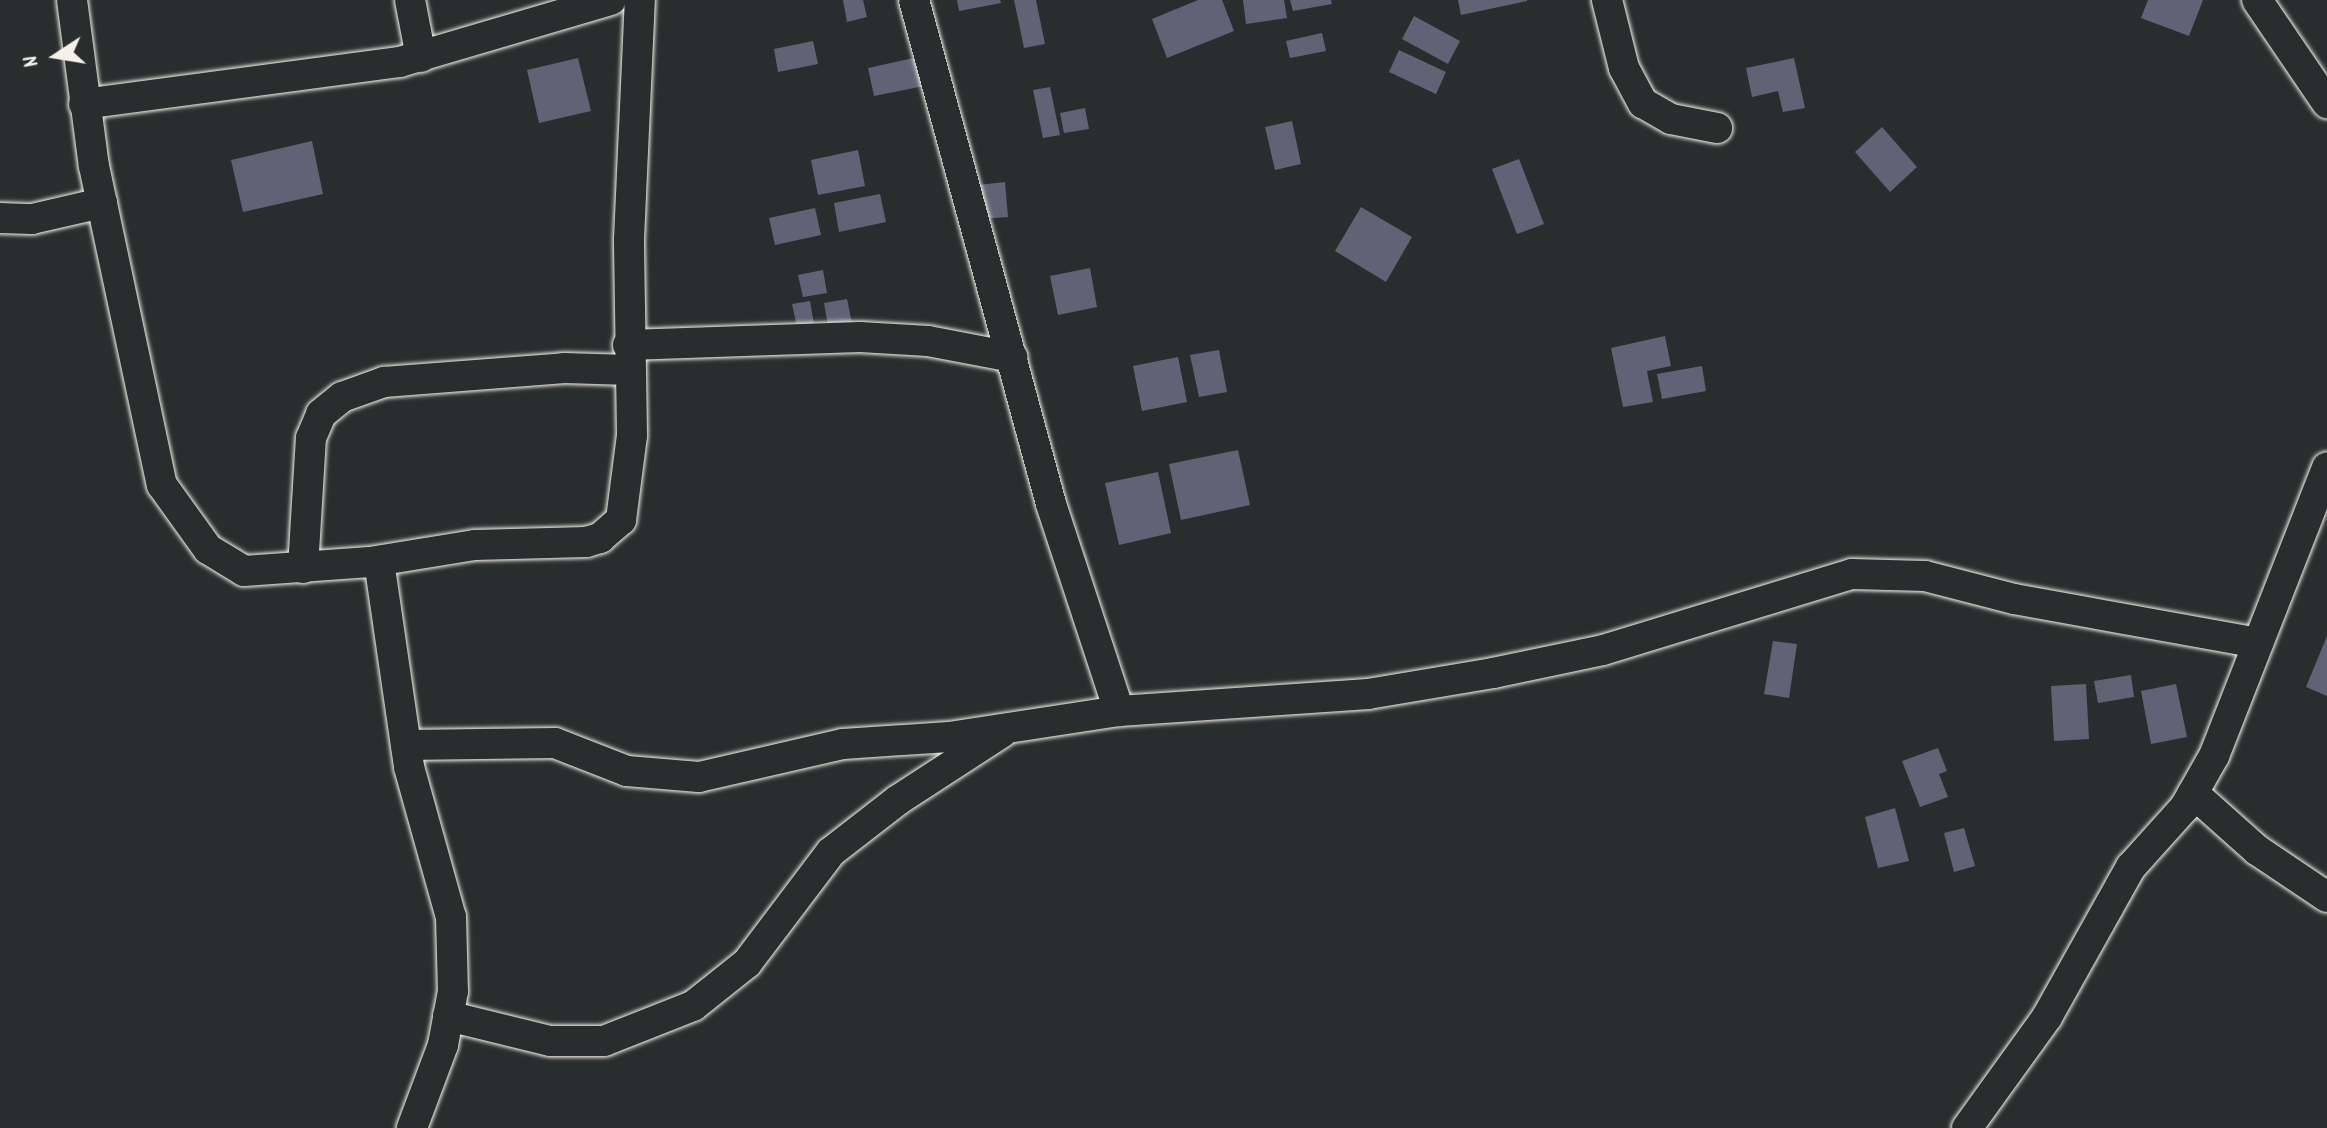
<!DOCTYPE html>
<html>
<head>
<meta charset="utf-8">
<style>
	body { margin:0 }
	#map { position:relative; width:2327px; height:1128px; overflow:hidden; background:#2a2d2e; font-family:Dekko,sans-serif }
	div>[style] { position:absolute }
	.building>* { inset:0; background:#606375 }
	.roads { filter:drop-shadow(0 0 2px #f4f1e8) drop-shadow(0 0 2px #f4f1e8) }
	.street>* { height:30px; margin:-15px; padding:0 15px; transform-origin:15px; border-radius:15px; background:#2a2d2e }
	span { translate:-50% -50%; white-space:nowrap; text-align:center; line-height:1.15; -webkit-text-stroke:8px #2a2d2e; paint-order:stroke }
	.north { position:absolute; left:16px; top:16px; width:80px; height:80px; -webkit-text-stroke:6px #2a2d2e; paint-order:stroke; rotate:258deg; font-size:22px; font-weight:700; line-height:32px; text-align:center; color:#f4f1e8 }
	.north::after { content:''; display:block; margin:auto; width:28px; height:36px; background:#f4f1e8; clip-path:polygon(50% 0,100% 100%,50% 72%,0 100%) }
</style>
</head>
<body>
<div id="map">
	<div class="building">
		<div style="clip-path:polygon(843px 0,863px 0,867px 17px,847px 22px)"></div>
		<div style="clip-path:polygon(957px 0,1000px 0,1001px 3px,959px 11px)"></div>
		<div style="clip-path:polygon(1014px 0,1036px 0,1045px 44px,1024px 48px)"></div>
		<div style="clip-path:polygon(1198px 0,1222px 0,1234px 31px,1167px 58px,1152px 19px)"></div>
		<div style="clip-path:polygon(1243px 0,1284px 0,1287px 18px,1246px 24px)"></div>
		<div style="clip-path:polygon(1290px 0,1331px 0,1332px 4px,1293px 11px)"></div>
		<div style="clip-path:polygon(1458px 0,1527px 0,1527px 1px,1461px 15px)"></div>
		<div style="clip-path:polygon(2148px 0,2203px 0,2189px 36px,2141px 18px)"></div>
		<div style="clip-path:polygon(1414px 16px,1460px 41px,1448px 64px,1402px 39px)"></div>
		<div style="clip-path:polygon(1322px 33px,1326px 51px,1290px 58px,1286px 41px)"></div>
		<div style="clip-path:polygon(813px 41px,818px 64px,778px 72px,774px 49px)"></div>
		<div style="clip-path:polygon(1399px 50px,1446px 72px,1436px 94px,1389px 72px)"></div>
		<div style="clip-path:polygon(918px 57px,924px 86px,874px 96px,868px 68px)"></div>
		<div style="clip-path:polygon(578px 58px,591px 111px,539px 123px,527px 70px)"></div>
		<div style="clip-path:polygon(1794px 58px,1805px 108px,1783px 112px,1778px 91px,1752px 97px,1746px 68px)"></div>
		<div style="clip-path:polygon(1050px 87px,1060px 135px,1043px 138px,1033px 90px)"></div>
		<div style="clip-path:polygon(1085px 108px,1089px 129px,1064px 133px,1060px 113px)"></div>
		<div style="clip-path:polygon(1292px 121px,1301px 164px,1275px 170px,1265px 127px)"></div>
		<div style="clip-path:polygon(1882px 127px,1917px 167px,1890px 192px,1855px 152px)"></div>
		<div style="clip-path:polygon(312px 141px,323px 194px,243px 212px,231px 160px)"></div>
		<div style="clip-path:polygon(858px 150px,865px 186px,818px 195px,811px 160px)"></div>
		<div style="clip-path:polygon(1519px 159px,1544px 224px,1517px 234px,1492px 169px)"></div>
		<div style="clip-path:polygon(1005px 182px,1008px 217px,981px 219px,978px 185px)"></div>
		<div style="clip-path:polygon(880px 194px,886px 222px,839px 232px,834px 203px)"></div>
		<div style="clip-path:polygon(1361px 207px,1412px 237px,1386px 282px,1335px 251px)"></div>
		<div style="clip-path:polygon(815px 208px,821px 235px,775px 245px,769px 218px)"></div>
		<div style="clip-path:polygon(1090px 268px,1097px 307px,1058px 315px,1050px 276px)"></div>
		<div style="clip-path:polygon(823px 270px,827px 293px,803px 297px,798px 275px)"></div>
		<div style="clip-path:polygon(847px 299px,853px 328px,829px 332px,824px 303px)"></div>
		<div style="clip-path:polygon(810px 301px,814px 324px,797px 327px,792px 304px)"></div>
		<div style="clip-path:polygon(1665px 336px,1671px 366px,1647px 371px,1653px 402px,1623px 407px,1611px 348px)"></div>
		<div style="clip-path:polygon(1219px 350px,1227px 392px,1199px 397px,1190px 355px)"></div>
		<div style="clip-path:polygon(1178px 357px,1187px 402px,1142px 411px,1133px 366px)"></div>
		<div style="clip-path:polygon(1702px 366px,1706px 391px,1662px 399px,1657px 374px)"></div>
		<div style="clip-path:polygon(1238px 450px,1250px 505px,1181px 520px,1169px 464px)"></div>
		<div style="clip-path:polygon(1158px 472px,1171px 533px,1119px 545px,1105px 483px)"></div>
		<div style="clip-path:polygon(2327px 636px,2327px 696px,2306px 687px)"></div>
		<div style="clip-path:polygon(1773px 641px,1797px 644px,1789px 698px,1764px 694px)"></div>
		<div style="clip-path:polygon(2131px 675px,2134px 697px,2098px 703px,2094px 681px)"></div>
		<div style="clip-path:polygon(2086px 684px,2089px 739px,2054px 741px,2051px 686px)"></div>
		<div style="clip-path:polygon(2176px 684px,2187px 737px,2151px 744px,2141px 691px)"></div>
		<div style="clip-path:polygon(1938px 748px,1947px 771px,1939px 774px,1948px 797px,1920px 807px,1902px 761px)"></div>
		<div style="clip-path:polygon(1895px 808px,1909px 861px,1878px 868px,1865px 817px)"></div>
		<div style="clip-path:polygon(1964px 828px,1975px 866px,1954px 872px,1944px 833px)"></div>
	</div>
	<div class="roads">
		<div class="street">
			<div style="left:72px;top:0;width:167px;rotate:82.5deg"></div>
			<div style="left:94px;top:166px;width:326px;rotate:78deg"></div>
			<div style="left:162px;top:485px;width:79px;rotate:54.3deg"></div>
			<div style="left:208px;top:549px;width:42px;rotate:31.4deg"></div>
			<div style="left:244px;top:571px;width:126px;rotate:-4.1deg"></div>
			<div style="left:370px;top:562px;width:106px;rotate:-9.2deg"></div>
			<div style="left:475px;top:545px;width:111px;rotate:-1.5deg"></div>
			<div style="left:586px;top:542px;width:15px;rotate:-16deg"></div>
			<div style="left:600px;top:538px;width:28px;rotate:-41deg"></div>
			<div style="left:621px;top:520px;width:86px;rotate:-82.6deg"></div>
			<div style="left:632px;top:435px;width:196px;rotate:-90.9deg"></div>
			<div style="left:629px;top:239px;width:239px;rotate:-87.4deg"></div>
			<div style="left:410px;top:0;width:58px;rotate:79.1deg"></div>
			<div style="left:914px;top:0;width:522px;rotate:74.79deg"></div>
			<div style="left:1051px;top:504px;width:218px;rotate:71.8deg"></div>
			<div style="left:1607px;top:0;width:70px;rotate:76deg"></div>
			<div style="left:1624px;top:68px;width:40px;rotate:62deg"></div>
			<div style="left:1643px;top:103px;width:32px;rotate:30deg"></div>
			<div style="left:1671px;top:119px;width:47px;rotate:11.1deg"></div>
			<div style="left:2257px;top:0;width:125px;rotate:55.8deg"></div>
			<div style="left:84px;top:104px;width:319px;rotate:-7.6deg"></div>
			<div style="left:400px;top:62px;width:220px;rotate:-16.4deg"></div>
			<div style="left:0;top:218px;width:32px;rotate:2deg"></div>
			<div style="left:32px;top:219px;width:72px;rotate:-12.9deg"></div>
			<div style="left:628px;top:345px;width:232px;rotate:-2deg"></div>
			<div style="left:860px;top:337px;width:68px;rotate:3.4deg"></div>
			<div style="left:928px;top:341px;width:86px;rotate:10.8deg"></div>
			<div style="left:379px;top:561px;width:208px;rotate:81.7deg"></div>
			<div style="left:409px;top:767px;width:156px;rotate:74.4deg"></div>
			<div style="left:451px;top:917px;width:74px;rotate:88.5deg"></div>
			<div style="left:453px;top:991px;width:55px;rotate:100.5deg"></div>
			<div style="left:443px;top:1045px;width:89px;rotate:110.5deg"></div>
			<div style="left:303px;top:568px;width:130px;rotate:-86.5deg"></div>
			<div style="left:311px;top:438px;width:26px;rotate:-67deg"></div>
			<div style="left:321px;top:414px;width:27px;rotate:-39deg"></div>
			<div style="left:342px;top:397px;width:45px;rotate:-19.7deg"></div>
			<div style="left:384px;top:382px;width:181px;rotate:-4.4deg"></div>
			<div style="left:564px;top:368px;width:65px;rotate:1.8deg"></div>
			<div style="left:406px;top:745px;width:149px;rotate:-0.8deg"></div>
			<div style="left:555px;top:743px;width:77px;rotate:21.3deg"></div>
			<div style="left:627px;top:771px;width:72px;rotate:4.8deg"></div>
			<div style="left:699px;top:777px;width:148px;rotate:-12.9deg"></div>
			<div style="left:843px;top:744px;width:106px;rotate:-3.8deg"></div>
			<div style="left:949px;top:737px;width:172px;rotate:-8.7deg"></div>
			<div style="left:1119px;top:711px;width:250px;rotate:-3.9deg"></div>
			<div style="left:1368px;top:694px;width:127px;rotate:-9.5deg"></div>
			<div style="left:1493px;top:673px;width:112px;rotate:-11.8deg"></div>
			<div style="left:1603px;top:650px;width:260px;rotate:-17deg"></div>
			<div style="left:1852px;top:574px;width:73px;rotate:1.6deg"></div>
			<div style="left:1925px;top:576px;width:92px;rotate:14.5deg"></div>
			<div style="left:2014px;top:599px;width:248px;rotate:10.2deg"></div>
			<div style="left:2193px;top:793px;width:86px;rotate:41.7deg"></div>
			<div style="left:2257px;top:850px;width:84px;rotate:33.9deg"></div>
			<div style="left:448px;top:1016px;width:105px;rotate:13.8deg"></div>
			<div style="left:550px;top:1041px;width:54px"></div>
			<div style="left:604px;top:1041px;width:96px;rotate:-21.5deg"></div>
			<div style="left:693px;top:1006px;width:69px;rotate:-38.5deg"></div>
			<div style="left:747px;top:963px;width:139px;rotate:-52.9deg"></div>
			<div style="left:831px;top:852px;width:85px;rotate:-37.8deg"></div>
			<div style="left:898px;top:800px;width:123px;rotate:-33deg"></div>
			<div style="left:1967px;top:1128px;width:137px;rotate:-54.2deg"></div>
			<div style="left:2047px;top:1017px;width:172px;rotate:-60.8deg"></div>
			<div style="left:2131px;top:867px;width:81px;rotate:-48deg"></div>
			<div style="left:2185px;top:807px;width:59px;rotate:-60.4deg"></div>
			<div style="left:2214px;top:756px;width:310px;rotate:-68.6deg"></div>
		</div>
	</div>
	<div class="north">N</div>
</div>
</body>
</html>
